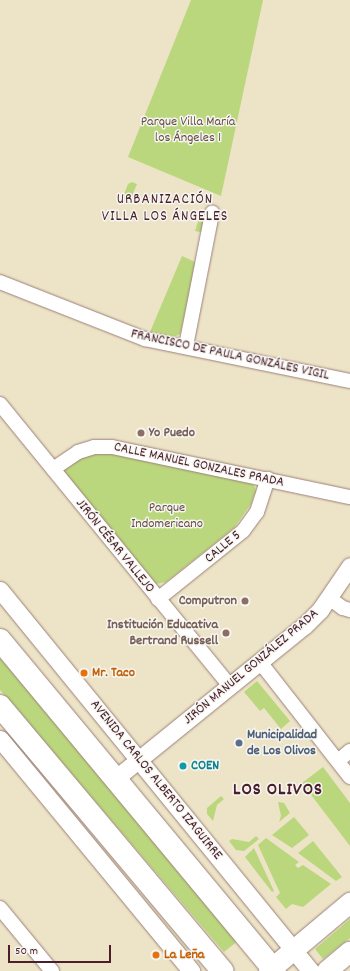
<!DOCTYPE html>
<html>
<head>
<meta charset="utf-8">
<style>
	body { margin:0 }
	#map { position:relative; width:350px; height:971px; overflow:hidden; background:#ede3c7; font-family:Dekko,sans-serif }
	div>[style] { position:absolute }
	.green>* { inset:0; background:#bbd77d }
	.roads { filter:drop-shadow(0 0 1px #9c8179) drop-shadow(0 0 1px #9c8179) }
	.minor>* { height:14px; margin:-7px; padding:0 7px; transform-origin:7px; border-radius:7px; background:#fff }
	.tertiary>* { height:17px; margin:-8.5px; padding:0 8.5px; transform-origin:8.5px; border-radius:8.5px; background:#fff }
	.secondary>* { height:20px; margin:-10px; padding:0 10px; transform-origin:10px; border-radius:10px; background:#fff }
	.primary>* { height:22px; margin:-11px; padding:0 11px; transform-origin:11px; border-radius:11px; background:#fff }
	.dots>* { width:11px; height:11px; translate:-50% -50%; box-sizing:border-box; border:2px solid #f6f6f2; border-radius:50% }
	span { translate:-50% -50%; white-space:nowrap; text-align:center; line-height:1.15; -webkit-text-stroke:3px #f6f6f2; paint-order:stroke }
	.park-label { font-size:14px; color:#664d40 }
	.street-label { font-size:14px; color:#4a1f2b }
	.education-label { font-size:14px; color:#785e54; font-weight:700 }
	.left { translate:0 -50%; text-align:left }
	.right { translate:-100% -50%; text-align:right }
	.food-label { font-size:14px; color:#c56008; font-weight:700 }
	.service-label { font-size:14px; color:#4e5e75; font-weight:700 }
	.culture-label { font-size:14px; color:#0d838f; font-weight:700 }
	.neighbourhood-label { font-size:15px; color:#4a1f2b; letter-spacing:1px }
	.district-label { font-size:18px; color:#4a1f2b; font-weight:700; letter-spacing:1px }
	.scale { position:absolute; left:8px; top:945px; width:103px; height:18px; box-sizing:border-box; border:2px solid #4a1f2b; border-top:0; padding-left:5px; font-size:12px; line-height:14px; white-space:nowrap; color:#4a1f2b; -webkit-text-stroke:3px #f6f6f2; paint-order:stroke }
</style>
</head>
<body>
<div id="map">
	<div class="green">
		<div style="clip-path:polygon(191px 0,263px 0,221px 196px,128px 157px)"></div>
		<div style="clip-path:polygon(132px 182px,137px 184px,129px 203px,124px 201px,123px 197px,128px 184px)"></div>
		<div style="clip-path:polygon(201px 212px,206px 214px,203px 231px,200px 232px,195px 231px)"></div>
		<div style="clip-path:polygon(182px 256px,197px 263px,180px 334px,174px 337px,150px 332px)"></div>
		<div style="clip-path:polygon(100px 453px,117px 454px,252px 482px,256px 490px,251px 504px,234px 528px,166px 582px,156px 584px,64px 472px,66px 467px,84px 456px)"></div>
		<div style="clip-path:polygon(0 654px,239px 940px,224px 952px,0 690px)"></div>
		<div style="clip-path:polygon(257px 681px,290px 721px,281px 729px,264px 708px,260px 711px,244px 692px)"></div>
		<div style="clip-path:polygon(323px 767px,350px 803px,350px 846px,302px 783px)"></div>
		<div style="clip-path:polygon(221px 796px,224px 799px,217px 805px,213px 821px,207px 814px,207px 808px)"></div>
		<div style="clip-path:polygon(278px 802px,284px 803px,290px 813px,279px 822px,281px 816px)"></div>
		<div style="clip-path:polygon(294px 817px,309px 835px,292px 848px,272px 835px)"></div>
		<div style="clip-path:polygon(256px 836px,259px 839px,244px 851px,236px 850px,229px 841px,232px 839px,249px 842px)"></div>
		<div style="clip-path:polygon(266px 838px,299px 862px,295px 865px,298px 868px,303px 865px,331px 884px,303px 907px,292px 904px,286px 909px,276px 897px,280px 893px,258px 845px)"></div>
		<div style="clip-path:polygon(313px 841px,342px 877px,336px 881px,298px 853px)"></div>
		<div style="clip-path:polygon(254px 848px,274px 891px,272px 892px,245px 857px)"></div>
		<div style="clip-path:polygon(350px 919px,350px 938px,323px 959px,315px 949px)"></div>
	</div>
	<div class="roads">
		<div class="minor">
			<div style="left:0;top:282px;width:156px;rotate:21.5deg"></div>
			<div style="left:145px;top:339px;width:209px;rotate:11.6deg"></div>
			<div style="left:186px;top:346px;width:136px;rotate:-78.9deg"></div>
			<div style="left:0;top:404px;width:364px;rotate:50.8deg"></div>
			<div style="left:53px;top:469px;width:30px;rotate:-34deg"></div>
			<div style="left:78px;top:452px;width:17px;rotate:-17deg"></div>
			<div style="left:94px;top:447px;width:18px"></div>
			<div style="left:112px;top:447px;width:243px;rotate:11.9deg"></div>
			<div style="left:329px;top:598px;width:17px;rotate:36deg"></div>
			<div style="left:343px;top:608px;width:7px;rotate:16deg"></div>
			<div style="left:158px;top:599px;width:109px;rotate:-38.7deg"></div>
			<div style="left:243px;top:531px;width:24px;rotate:-54deg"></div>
			<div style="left:257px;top:512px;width:35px;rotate:-72deg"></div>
			<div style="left:260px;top:662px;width:146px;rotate:52deg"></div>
			<div style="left:338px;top:761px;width:16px;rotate:-40deg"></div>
			<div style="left:0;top:908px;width:82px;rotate:50.5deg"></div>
		</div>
		<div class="tertiary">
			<div style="left:0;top:590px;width:492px;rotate:50.8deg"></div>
			<div style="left:0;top:739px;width:301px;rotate:50.5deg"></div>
			<div style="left:116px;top:778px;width:242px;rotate:-39deg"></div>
			<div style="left:304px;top:626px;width:23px;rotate:-45deg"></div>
			<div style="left:320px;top:610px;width:53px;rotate:-55.7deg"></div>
		</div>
		<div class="secondary">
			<div style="left:269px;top:971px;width:106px;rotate:-40deg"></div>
			<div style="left:327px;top:971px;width:30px;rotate:-40deg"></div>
		</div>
		<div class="primary">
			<div style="left:0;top:640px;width:430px;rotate:50.3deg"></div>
			<div style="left:0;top:706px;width:346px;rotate:50deg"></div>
		</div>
	</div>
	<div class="dots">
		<div style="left:141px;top:433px;background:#8d6e63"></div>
		<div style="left:245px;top:601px;background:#8d6e63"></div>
		<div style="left:226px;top:633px;background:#8d6e63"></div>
		<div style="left:84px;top:673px;background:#e8710a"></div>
		<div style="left:239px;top:743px;background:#5c6f8a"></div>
		<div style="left:183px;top:766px;background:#0f9aa8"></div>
		<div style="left:156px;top:955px;background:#e8710a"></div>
	</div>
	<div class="park-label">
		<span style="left:188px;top:130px">Parque Villa María<br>los Ángeles 1</span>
		<span style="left:167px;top:516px">Parque<br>Indomericano</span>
	</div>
	<div class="street-label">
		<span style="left:230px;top:355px;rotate:12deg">FRANCISCO DE PAULA GONZÁLES VIGIL</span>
		<span style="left:199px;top:465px;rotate:12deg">CALLE MANUEL GONZALES PRADA</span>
		<span style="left:115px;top:546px;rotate:51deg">JIRÓN CÉSAR VALLEJO</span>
		<span style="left:223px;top:547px;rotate:-40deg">CALLE 5</span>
		<span style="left:251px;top:667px;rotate:-40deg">JIRÓN MANUEL GONZÁLEZ PRADA</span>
		<span style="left:156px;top:780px;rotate:51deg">AVENIDA CARLOS ALBERTO IZAGUIRRE</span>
	</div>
	<div class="education-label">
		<span class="left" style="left:149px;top:433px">Yo Puedo</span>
		<span class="right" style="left:237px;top:601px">Computron</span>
		<span class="right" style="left:218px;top:633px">Institución Educativa<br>Bertrand Russell</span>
	</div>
	<div class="food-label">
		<span class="left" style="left:92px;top:673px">Mr. Taco</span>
		<span class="left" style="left:164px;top:955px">La Leña</span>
	</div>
	<div class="service-label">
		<span class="left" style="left:247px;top:743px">Municipalidad<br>de Los Olivos</span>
	</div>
	<div class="culture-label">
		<span class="left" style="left:191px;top:766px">COEN</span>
	</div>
	<div class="neighbourhood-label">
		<span style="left:165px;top:209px">URBANIZACIÓN<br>VILLA LOS ÁNGELES</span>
	</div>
	<div class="district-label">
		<span style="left:278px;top:791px">LOS OLIVOS</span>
	</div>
	<div class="scale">50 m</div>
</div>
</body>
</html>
